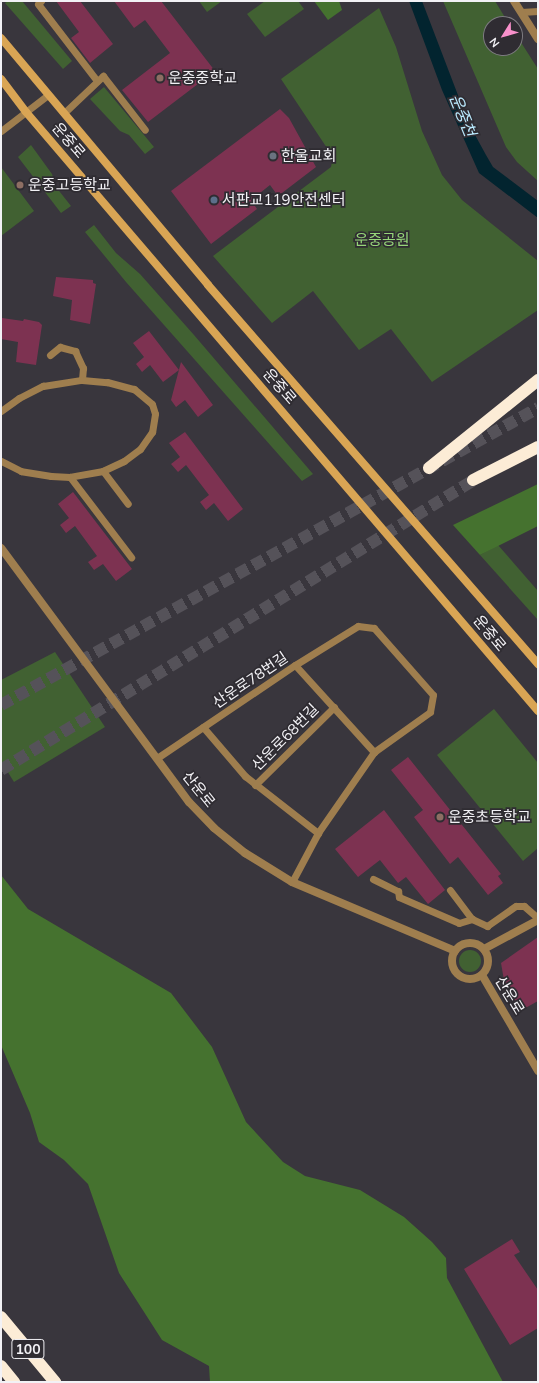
<!DOCTYPE html>
<html>
<head>
<meta charset="utf-8">
<style>
	body { margin:0 }
	#map { position:relative; width:539px; height:1383px; overflow:hidden; background:#39363d; font-family:Mulish,"Noto Sans KR",sans-serif }
	div>[style] { position:absolute }
	.green>* { inset:0; background:#416132 }
	.round { border-radius:50% }
	.forest>* { inset:0; background:#45722f }
	.water>* { inset:0; background:#02242f }
	.building>* { inset:0; background:#7d3251 }
	.highway-tunnel>* { height:12px; margin-top:-6px; transform-origin:0; background:repeating-linear-gradient(90deg,#555259 0 12px,transparent 0 18px) }
	.lane>* { height:7px; margin:-3.5px; padding:0 3.5px; transform-origin:3.5px; border-radius:3.5px; background:#9f7e4e }
	.street>* { height:8px; margin:-4px; padding:0 4px; transform-origin:4px; border-radius:4px; background:#9f7e4e }
	.street>.ring { margin:-4px; padding:0; box-sizing:content-box; background:none; border:8px solid #9f7e4e; border-radius:50% }
	.secondary>* { height:8px; margin:-4px; padding:0 4px; transform-origin:4px; border-radius:4px; background:#d9a554 }
	.highway>* { height:12px; margin:-6px; padding:0 6px; transform-origin:6px; border-radius:6px; background:#fcecd6 }
	.dots>* { width:11px; height:11px; translate:-50% -50%; box-sizing:border-box; border:2px solid #2f2c32; border-radius:50% }
	span { translate:-50% -50%; white-space:nowrap; text-align:center; line-height:1.15; -webkit-text-stroke:3.5px #2f2c32; paint-order:stroke }
	.shield-label span { padding:1px 3px; background:#2f2c32; border:1px solid; border-radius:3px; -webkit-text-stroke-width:0 }
	.shield-label { font-size:14px; color:#f2f1f5; font-weight:700 }
	.poi-label { font-size:15px; color:#f2f1f5 }
	.left { translate:0 -50%; text-align:left }
	.street-label { font-size:15px; color:#f2f1f5 }
	.park-label { font-size:15px; color:#96d679 }
	.water-label { font-size:16px; color:#bbebff; font-style:italic }
	.frame { position:absolute; inset:0; border:2px solid #f2f1f5; pointer-events:none }
	.north { position:absolute; left:483px; top:16px; width:40px; height:40px; box-sizing:border-box; background:#2f2c32; border:1px solid #7d7b80; border-radius:50%; rotate:233deg; font-size:11px; font-weight:700; line-height:16px; text-align:center; color:#f2f1f5 }
	.north::after { content:''; display:block; margin:auto; width:14px; height:18px; background:#f890cb; clip-path:polygon(50% 0,100% 100%,50% 72%,0 100%) }
</style>
</head>
<body>
<div id="map">
	<div class="green">
		<div style="clip-path:polygon(8px 1px,22px 1px,72px 61px,63px 69px,5px 3px)"></div>
		<div style="clip-path:polygon(199px 1px,222px 1px,207px 12px)"></div>
		<div style="clip-path:polygon(265px 1px,298px 1px,304px 9px,265px 37px,247px 14px)"></div>
		<div style="clip-path:polygon(443px 1px,495px 1px,509px 24px,491px 24px,491px 48px,515px 48px,515px 33px,538px 69px,538px 181px,517px 162px,506px 147px)"></div>
		<div style="clip-path:polygon(379px 8px,396px 47px,422px 131px,442px 175px,462px 200px,538px 261px,538px 310px,432px 382px,391px 329px,359px 350px,313px 291px,272px 323px,213px 256px,331px 167px,333px 157px,281px 79px)"></div>
		<div style="clip-path:polygon(104px 87px,154px 147px,145px 154px,129px 135px,120px 131px,90px 99px)"></div>
		<div style="clip-path:polygon(31px 145px,52px 174px,56px 187px,71px 206px,61px 213px,18px 157px)"></div>
		<div style="clip-path:polygon(1px 167px,34px 211px,1px 236px)"></div>
		<div style="clip-path:polygon(94px 225px,116px 253px,140px 274px,194px 335px,313px 474px,302px 481px,126px 282px,85px 232px)"></div>
		<div style="clip-path:polygon(498px 545px,538px 591px,538px 620px,480px 555px)"></div>
		<div style="clip-path:polygon(55px 652px,105px 727px,14px 782px,1px 761px,1px 680px)"></div>
		<div style="clip-path:polygon(494px 709px,538px 763px,538px 848px,523px 861px,437px 755px)"></div>
		<div class="round" style="left:459px;top:950px;width:22px;height:22px"></div>
	</div>
	<div class="forest">
		<div style="clip-path:polygon(314px 1px,339px 1px,342px 10px,328px 20px)"></div>
		<div style="clip-path:polygon(538px 484px,538px 526px,480px 555px,453px 525px)"></div>
		<div style="clip-path:polygon(1px 875px,28px 909px,171px 993px,212px 1047px,246px 1122px,283px 1162px,305px 1176px,360px 1190px,404px 1217px,432px 1242px,446px 1258px,447px 1278px,503px 1382px,210px 1382px,209px 1366px,162px 1340px,119px 1273px,88px 1184px,64px 1160px,39px 1142px,30px 1113px,1px 1045px)"></div>
	</div>
	<div class="water">
		<div style="clip-path:polygon(409px 1px,422px 1px,469px 124px,486px 155px,493px 167px,538px 201px,538px 218px,479px 173px,442px 90px)"></div>
	</div>
	<div class="building">
		<div style="clip-path:polygon(56px 1px,80px 1px,113px 44px,90px 63px,71px 38px,79px 32px)"></div>
		<div style="clip-path:polygon(114px 1px,161px 1px,215px 71px,148px 122px,122px 90px,170px 53px,145px 20px,134px 28px)"></div>
		<div style="clip-path:polygon(280px 109px,289px 118px,316px 167px,278px 196px,270px 185px,251px 200px,257px 209px,211px 244px,171px 191px)"></div>
		<div style="clip-path:polygon(56px 277px,93px 280px,93px 283px,96px 284px,90px 324px,70px 320px,72px 300px,53px 296px)"></div>
		<div style="clip-path:polygon(2px 318px,23px 321px,24px 319px,39px 322px,42px 325px,36px 365px,16px 362px,18px 342px,1px 339px)"></div>
		<div style="clip-path:polygon(149px 331px,179px 370px,163px 382px,150px 365px,142px 372px,136px 364px,144px 357px,133px 343px)"></div>
		<div style="clip-path:polygon(181px 362px,213px 405px,198px 417px,185px 400px,176px 407px,171px 400px)"></div>
		<div style="clip-path:polygon(185px 432px,243px 509px,228px 521px,214px 503px,206px 510px,200px 502px,209px 495px,186px 465px,178px 472px,171px 464px,180px 457px,169px 443px)"></div>
		<div style="clip-path:polygon(73px 492px,132px 569px,116px 581px,103px 564px,94px 570px,88px 562px,97px 556px,75px 526px,66px 533px,60px 525px,69px 518px,58px 504px)"></div>
		<div style="clip-path:polygon(408px 757px,501px 874px,498px 876px,503px 883px,488px 895px,458px 857px,450px 864px,414px 817px,423px 810px,391px 770px)"></div>
		<div style="clip-path:polygon(384px 810px,445px 890px,428px 904px,406px 877px,398px 883px,380px 860px,358px 877px,335px 849px)"></div>
		<div style="clip-path:polygon(538px 937px,538px 1001px,520px 1011px,505px 986px,501px 963px)"></div>
		<div style="clip-path:polygon(512px 1239px,520px 1252px,514px 1255px,538px 1290px,538px 1328px,510px 1345px,464px 1269px)"></div>
	</div>
	<div class="highway-tunnel">
		<div style="left:1px;top:705px;width:614px;rotate:-28.95deg"></div>
		<div style="left:1px;top:770px;width:564px;rotate:-31.52deg"></div>
	</div>
	<div class="lane">
		<div style="left:41px;top:1px;width:4px;rotate:135deg"></div>
		<div style="left:38px;top:4px;width:97px;rotate:52.5deg"></div>
		<div style="left:521px;top:12px;width:17px;rotate:-3deg"></div>
		<div style="left:64px;top:113px;width:54px;rotate:-43.5deg"></div>
		<div style="left:103px;top:76px;width:68px;rotate:52.1deg"></div>
		<div style="left:1px;top:131px;width:59px;rotate:-37.5deg"></div>
		<div style="left:50px;top:355px;width:13px;rotate:-39deg"></div>
		<div style="left:60px;top:347px;width:16px;rotate:15deg"></div>
		<div style="left:75px;top:351px;width:19px;rotate:65deg"></div>
		<div style="left:83px;top:368px;width:12px;rotate:95deg"></div>
		<div style="left:1px;top:411px;width:22px;rotate:-36deg"></div>
		<div style="left:19px;top:398px;width:27px;rotate:-27deg"></div>
		<div style="left:43px;top:386px;width:39px;rotate:-9deg"></div>
		<div style="left:82px;top:380px;width:25px;rotate:5deg"></div>
		<div style="left:107px;top:382px;width:28px;rotate:15deg"></div>
		<div style="left:134px;top:389px;width:23px;rotate:40deg"></div>
		<div style="left:152px;top:404px;width:10px;rotate:73deg"></div>
		<div style="left:155px;top:414px;width:18px;rotate:99deg"></div>
		<div style="left:152px;top:432px;width:21px;rotate:125deg"></div>
		<div style="left:140px;top:449px;width:20px;rotate:143deg"></div>
		<div style="left:124px;top:461px;width:23px;rotate:155deg"></div>
		<div style="left:103px;top:471px;width:34px;rotate:170deg"></div>
		<div style="left:70px;top:477px;width:19px;rotate:-177deg"></div>
		<div style="left:51px;top:476px;width:30px;rotate:-171deg"></div>
		<div style="left:21px;top:471px;width:22px;rotate:-153deg"></div>
		<div style="left:103px;top:471px;width:41px;rotate:52.9deg"></div>
		<div style="left:70px;top:477px;width:101px;rotate:52.7deg"></div>
		<div style="left:295px;top:665px;width:118px;rotate:47.8deg"></div>
		<div style="left:203px;top:727px;width:65px;rotate:49.4deg"></div>
		<div style="left:245px;top:776px;width:93px;rotate:38deg"></div>
		<div style="left:157px;top:758px;width:166px;rotate:-34deg"></div>
		<div style="left:295px;top:665px;width:74px;rotate:-31.8deg"></div>
		<div style="left:358px;top:626px;width:16px;rotate:7deg"></div>
		<div style="left:374px;top:628px;width:89px;rotate:48.6deg"></div>
		<div style="left:433px;top:695px;width:17px;rotate:100deg"></div>
		<div style="left:430px;top:712px;width:69px;rotate:144.5deg"></div>
		<div style="left:374px;top:752px;width:98px;rotate:124.7deg"></div>
		<div style="left:318px;top:833px;width:55px;rotate:118deg"></div>
		<div style="left:255px;top:785px;width:111px;rotate:-44.6deg"></div>
		<div style="left:373px;top:879px;width:28px;rotate:26deg"></div>
		<div style="left:398px;top:891px;width:6px;rotate:81deg"></div>
		<div style="left:399px;top:897px;width:65px;rotate:23.4deg"></div>
		<div style="left:459px;top:923px;width:14px;rotate:-17deg"></div>
		<div style="left:450px;top:890px;width:36px;rotate:53deg"></div>
		<div style="left:472px;top:919px;width:17px;rotate:25deg"></div>
		<div style="left:487px;top:926px;width:35px;rotate:-35deg"></div>
		<div style="left:516px;top:906px;width:8px"></div>
		<div style="left:524px;top:906px;width:18px;rotate:41deg"></div>
	</div>
	<div class="street">
		<div style="left:514px;top:1px;width:45px;rotate:57.7deg"></div>
		<div style="left:1px;top:548px;width:316px;rotate:53.5deg"></div>
		<div style="left:189px;top:802px;width:36px;rotate:46deg"></div>
		<div style="left:214px;top:828px;width:40px;rotate:39deg"></div>
		<div style="left:245px;top:853px;width:55px;rotate:31.7deg"></div>
		<div style="left:292px;top:882px;width:177px;rotate:22.9deg"></div>
		<div class="ring" style="left:452px;top:943px;width:28px;height:28px"></div>
		<div style="left:484px;top:949px;width:61px;rotate:-28.2deg"></div>
		<div style="left:482px;top:975px;width:111px;rotate:59.7deg"></div>
	</div>
	<div class="secondary">
		<div style="left:1px;top:38px;width:322px;rotate:50deg"></div>
		<div style="left:208px;top:285px;width:503px;rotate:48.95deg"></div>
		<div style="left:1px;top:79px;width:41px;rotate:52.9deg"></div>
		<div style="left:26px;top:112px;width:788px;rotate:49.48deg"></div>
	</div>
	<div class="highway">
		<div style="left:429px;top:468px;width:140px;rotate:-38.9deg"></div>
		<div style="left:473px;top:480px;width:73px;rotate:-26.9deg"></div>
		<div style="left:1px;top:1317px;width:85px;rotate:50.3deg"></div>
		<div style="left:1px;top:1366px;width:21px;rotate:51deg"></div>
	</div>
	<div class="dots">
		<div style="left:160px;top:78px;background:#8d6e63"></div>
		<div style="left:273px;top:156px;background:#6b7280"></div>
		<div style="left:20px;top:185px;background:#8d6e63"></div>
		<div style="left:214px;top:200px;background:#5c6f8a"></div>
		<div style="left:440px;top:817px;background:#8d6e63"></div>
	</div>
	<div class="shield-label">
		<span style="left:28px;top:1349px">100</span>
	</div>
	<div class="poi-label">
		<span class="left" style="left:168px;top:78px">운중중학교</span>
		<span class="left" style="left:281px;top:156px">한울교회</span>
		<span class="left" style="left:28px;top:185px">운중고등학교</span>
		<span class="left" style="left:222px;top:200px">서판교119안전센터</span>
		<span class="left" style="left:448px;top:817px">운중초등학교</span>
	</div>
	<div class="street-label">
		<span style="left:69px;top:140px;rotate:49deg">운중로</span>
		<span style="left:280px;top:386px;rotate:49deg">운중로</span>
		<span style="left:490px;top:633px;rotate:50deg">운중로</span>
		<span style="left:250px;top:680px;rotate:-34deg">산운로78번길</span>
		<span style="left:285px;top:737px;rotate:-45deg">산운로68번길</span>
		<span style="left:199px;top:789px;rotate:51deg">산운로</span>
		<span style="left:510px;top:995px;rotate:59deg">산운로</span>
	</div>
	<div class="park-label">
		<span style="left:382px;top:240px">운중공원</span>
	</div>
	<div class="water-label">
		<span style="left:463px;top:115px;rotate:68deg">운중천</span>
	</div>
	<div class="frame"></div>
	<div class="north">N</div>
</div>
</body>
</html>
